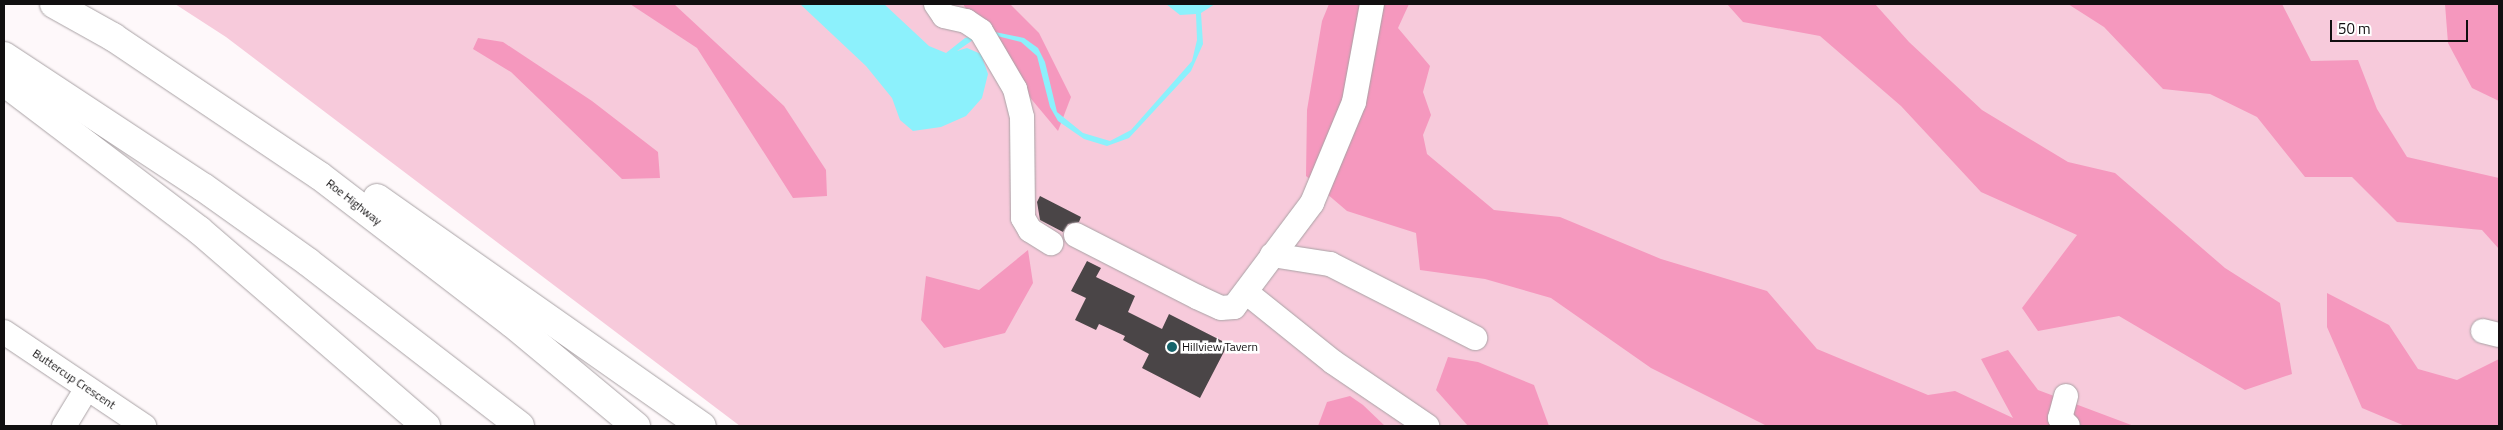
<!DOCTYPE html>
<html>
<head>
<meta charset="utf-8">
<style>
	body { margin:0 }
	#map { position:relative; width:2503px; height:430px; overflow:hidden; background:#fef8fa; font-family:"Titillium Web",sans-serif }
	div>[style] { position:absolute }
	.green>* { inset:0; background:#f7cadb }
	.forest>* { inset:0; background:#f598be }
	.water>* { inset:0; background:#8cf1fc }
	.building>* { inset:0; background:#4a4547 }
	.roads { filter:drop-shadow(0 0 1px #a9a2a5) drop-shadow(0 0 1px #a9a2a5) }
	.minor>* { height:24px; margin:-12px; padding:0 12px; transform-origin:12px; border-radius:12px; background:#fff }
	.highway>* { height:28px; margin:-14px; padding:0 14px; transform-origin:14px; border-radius:14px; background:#fff }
	.dots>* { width:14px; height:14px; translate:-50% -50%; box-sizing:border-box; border:2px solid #fff; border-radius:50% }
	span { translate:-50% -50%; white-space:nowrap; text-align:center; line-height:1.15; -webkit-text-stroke:5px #fff; paint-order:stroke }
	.street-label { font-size:12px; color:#110f10 }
	.poi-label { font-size:12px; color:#110f10 }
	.left { translate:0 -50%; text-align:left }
	.frame { position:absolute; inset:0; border:5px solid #110f10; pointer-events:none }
	.scale { position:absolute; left:2330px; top:20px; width:138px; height:22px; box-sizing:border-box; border:2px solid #110f10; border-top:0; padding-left:6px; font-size:15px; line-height:18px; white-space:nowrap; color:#110f10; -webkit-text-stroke:4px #fff; paint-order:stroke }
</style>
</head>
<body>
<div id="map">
	<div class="green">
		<div style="clip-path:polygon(175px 4px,2499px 4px,2499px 426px,740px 426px,226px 37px)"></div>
	</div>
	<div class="forest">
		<div style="clip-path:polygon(630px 4px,674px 4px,784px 106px,826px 170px,827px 196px,793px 198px,697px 48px)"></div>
		<div style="clip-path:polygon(963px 4px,1010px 4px,1039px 33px,1071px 97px,1058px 131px,992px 52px)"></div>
		<div style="clip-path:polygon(1329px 4px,1409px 4px,1398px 28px,1430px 66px,1423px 92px,1431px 115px,1423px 135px,1427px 154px,1494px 210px,1560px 217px,1661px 259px,1767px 291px,1817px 349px,1928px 395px,1955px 391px,2013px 418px,1981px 359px,2008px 350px,2038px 390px,2134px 426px,1767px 426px,1651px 368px,1551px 298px,1485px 279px,1420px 270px,1416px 233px,1347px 211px,1306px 176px,1307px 110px,1322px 21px)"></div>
		<div style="clip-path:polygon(1727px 4px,1875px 4px,1909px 42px,1982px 110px,2068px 162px,2115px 173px,2225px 268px,2280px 303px,2292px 374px,2245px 390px,2119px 316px,2038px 331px,2022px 308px,2077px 235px,1981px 192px,1901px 106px,1820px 36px,1743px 22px)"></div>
		<div style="clip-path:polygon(2068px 4px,2282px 4px,2311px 61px,2358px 60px,2377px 109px,2407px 157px,2499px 178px,2499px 249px,2482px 230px,2397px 222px,2352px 177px,2305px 177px,2257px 117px,2210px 94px,2163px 89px,2104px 27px)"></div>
		<div style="clip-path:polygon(2445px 4px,2499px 4px,2499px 101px,2472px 88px,2448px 43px)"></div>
		<div style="clip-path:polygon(478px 38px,503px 42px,592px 101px,658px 152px,660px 178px,622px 179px,511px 72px,473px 49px)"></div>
		<div style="clip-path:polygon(1028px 250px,1033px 283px,1005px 333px,944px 348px,921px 320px,926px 276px,979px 290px)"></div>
		<div style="clip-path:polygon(2327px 293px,2389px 325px,2418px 369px,2457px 380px,2499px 359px,2499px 426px,2405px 426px,2362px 408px,2327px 327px)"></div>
		<div style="clip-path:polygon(1448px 357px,1478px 362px,1534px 385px,1549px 426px,1468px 426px,1436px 390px)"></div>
		<div style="clip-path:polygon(1350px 396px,1363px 405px,1385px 426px,1318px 426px,1327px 402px)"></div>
	</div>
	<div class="water">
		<div style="clip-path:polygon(800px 4px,884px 4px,929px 46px,946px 53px,965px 38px,990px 31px,1024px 38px,1038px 48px,1045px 62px,1057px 112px,1083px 133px,1110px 141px,1131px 130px,1192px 61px,1197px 40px,1196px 14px,1180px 15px,1166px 4px,1215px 4px,1201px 13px,1203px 44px,1191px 71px,1129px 138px,1107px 146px,1084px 139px,1058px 121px,1050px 107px,1037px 56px,1021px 42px,997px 36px,973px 40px,957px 51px,967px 48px,981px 54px,988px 74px,982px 98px,966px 116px,941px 127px,913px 131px,900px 120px,892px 98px,866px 66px)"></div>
	</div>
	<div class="building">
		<div style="clip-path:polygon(1040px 196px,1081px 217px,1079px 222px,1068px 224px,1063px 232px,1040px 220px,1037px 202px)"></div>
		<div style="clip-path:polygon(1087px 261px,1101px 268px,1096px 277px,1135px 296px,1128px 312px,1162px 329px,1169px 314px,1228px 344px,1200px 398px,1142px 368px,1149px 354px,1123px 340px,1125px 336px,1099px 324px,1096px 330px,1075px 320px,1086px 298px,1071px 291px)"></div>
	</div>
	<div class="roads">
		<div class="minor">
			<div style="left:936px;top:4px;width:14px;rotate:56deg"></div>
			<div style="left:944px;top:16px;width:23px;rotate:13deg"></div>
			<div style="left:966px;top:21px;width:18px;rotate:34deg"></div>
			<div style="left:981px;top:31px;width:67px;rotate:59.6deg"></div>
			<div style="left:1015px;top:89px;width:29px;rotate:76deg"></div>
			<div style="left:1022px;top:117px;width:101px;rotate:89.4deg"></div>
			<div style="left:1023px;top:218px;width:14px;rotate:60deg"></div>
			<div style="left:1030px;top:230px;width:25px;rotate:32deg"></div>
			<div style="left:1076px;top:235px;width:136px;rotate:27.1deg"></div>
			<div style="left:1197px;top:297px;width:26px;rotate:25deg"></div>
			<div style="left:1221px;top:308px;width:13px;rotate:-4deg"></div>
			<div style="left:1234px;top:307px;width:130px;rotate:-53.1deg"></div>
			<div style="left:1312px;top:203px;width:109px;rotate:-67.4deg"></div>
			<div style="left:1354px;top:102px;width:100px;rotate:-79.6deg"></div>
			<div style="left:1272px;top:255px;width:59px;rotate:8.8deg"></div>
			<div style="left:1330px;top:264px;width:163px;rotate:27deg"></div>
			<div style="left:1247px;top:293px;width:110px;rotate:38.7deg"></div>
			<div style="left:1333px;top:362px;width:114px;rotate:34.2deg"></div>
			<div style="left:2483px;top:331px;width:16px;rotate:14deg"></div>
			<div style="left:4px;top:332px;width:169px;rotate:33.9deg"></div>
			<div style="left:2066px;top:396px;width:23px;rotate:105deg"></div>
			<div style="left:2060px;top:418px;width:11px;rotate:45deg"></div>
			<div style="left:64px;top:426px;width:44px;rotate:-58.8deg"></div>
		</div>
		<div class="highway">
			<div style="left:54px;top:4px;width:68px;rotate:29.2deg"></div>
			<div style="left:113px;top:37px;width:249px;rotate:33.9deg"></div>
			<div style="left:320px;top:176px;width:243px;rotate:37.5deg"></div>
			<div style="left:513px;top:324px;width:160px;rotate:39.7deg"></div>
			<div style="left:4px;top:56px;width:238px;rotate:33.4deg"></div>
			<div style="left:203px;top:187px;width:129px;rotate:35.5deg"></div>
			<div style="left:308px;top:262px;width:268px;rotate:37.7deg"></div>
			<div style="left:4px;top:82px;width:245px;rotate:37.2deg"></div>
			<div style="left:199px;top:230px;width:300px;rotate:40.8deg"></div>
			<div style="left:377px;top:198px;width:397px;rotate:35.1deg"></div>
		</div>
	</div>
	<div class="dots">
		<div style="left:1172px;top:347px;background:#15636b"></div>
	</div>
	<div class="street-label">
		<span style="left:354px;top:202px;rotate:38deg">Roe Highway</span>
		<span style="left:74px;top:379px;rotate:34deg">Buttercup Crescent</span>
	</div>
	<div class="poi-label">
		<span class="left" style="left:1182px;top:347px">Hillview Tavern</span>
	</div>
	<div class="frame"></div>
	<div class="scale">50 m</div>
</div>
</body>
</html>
